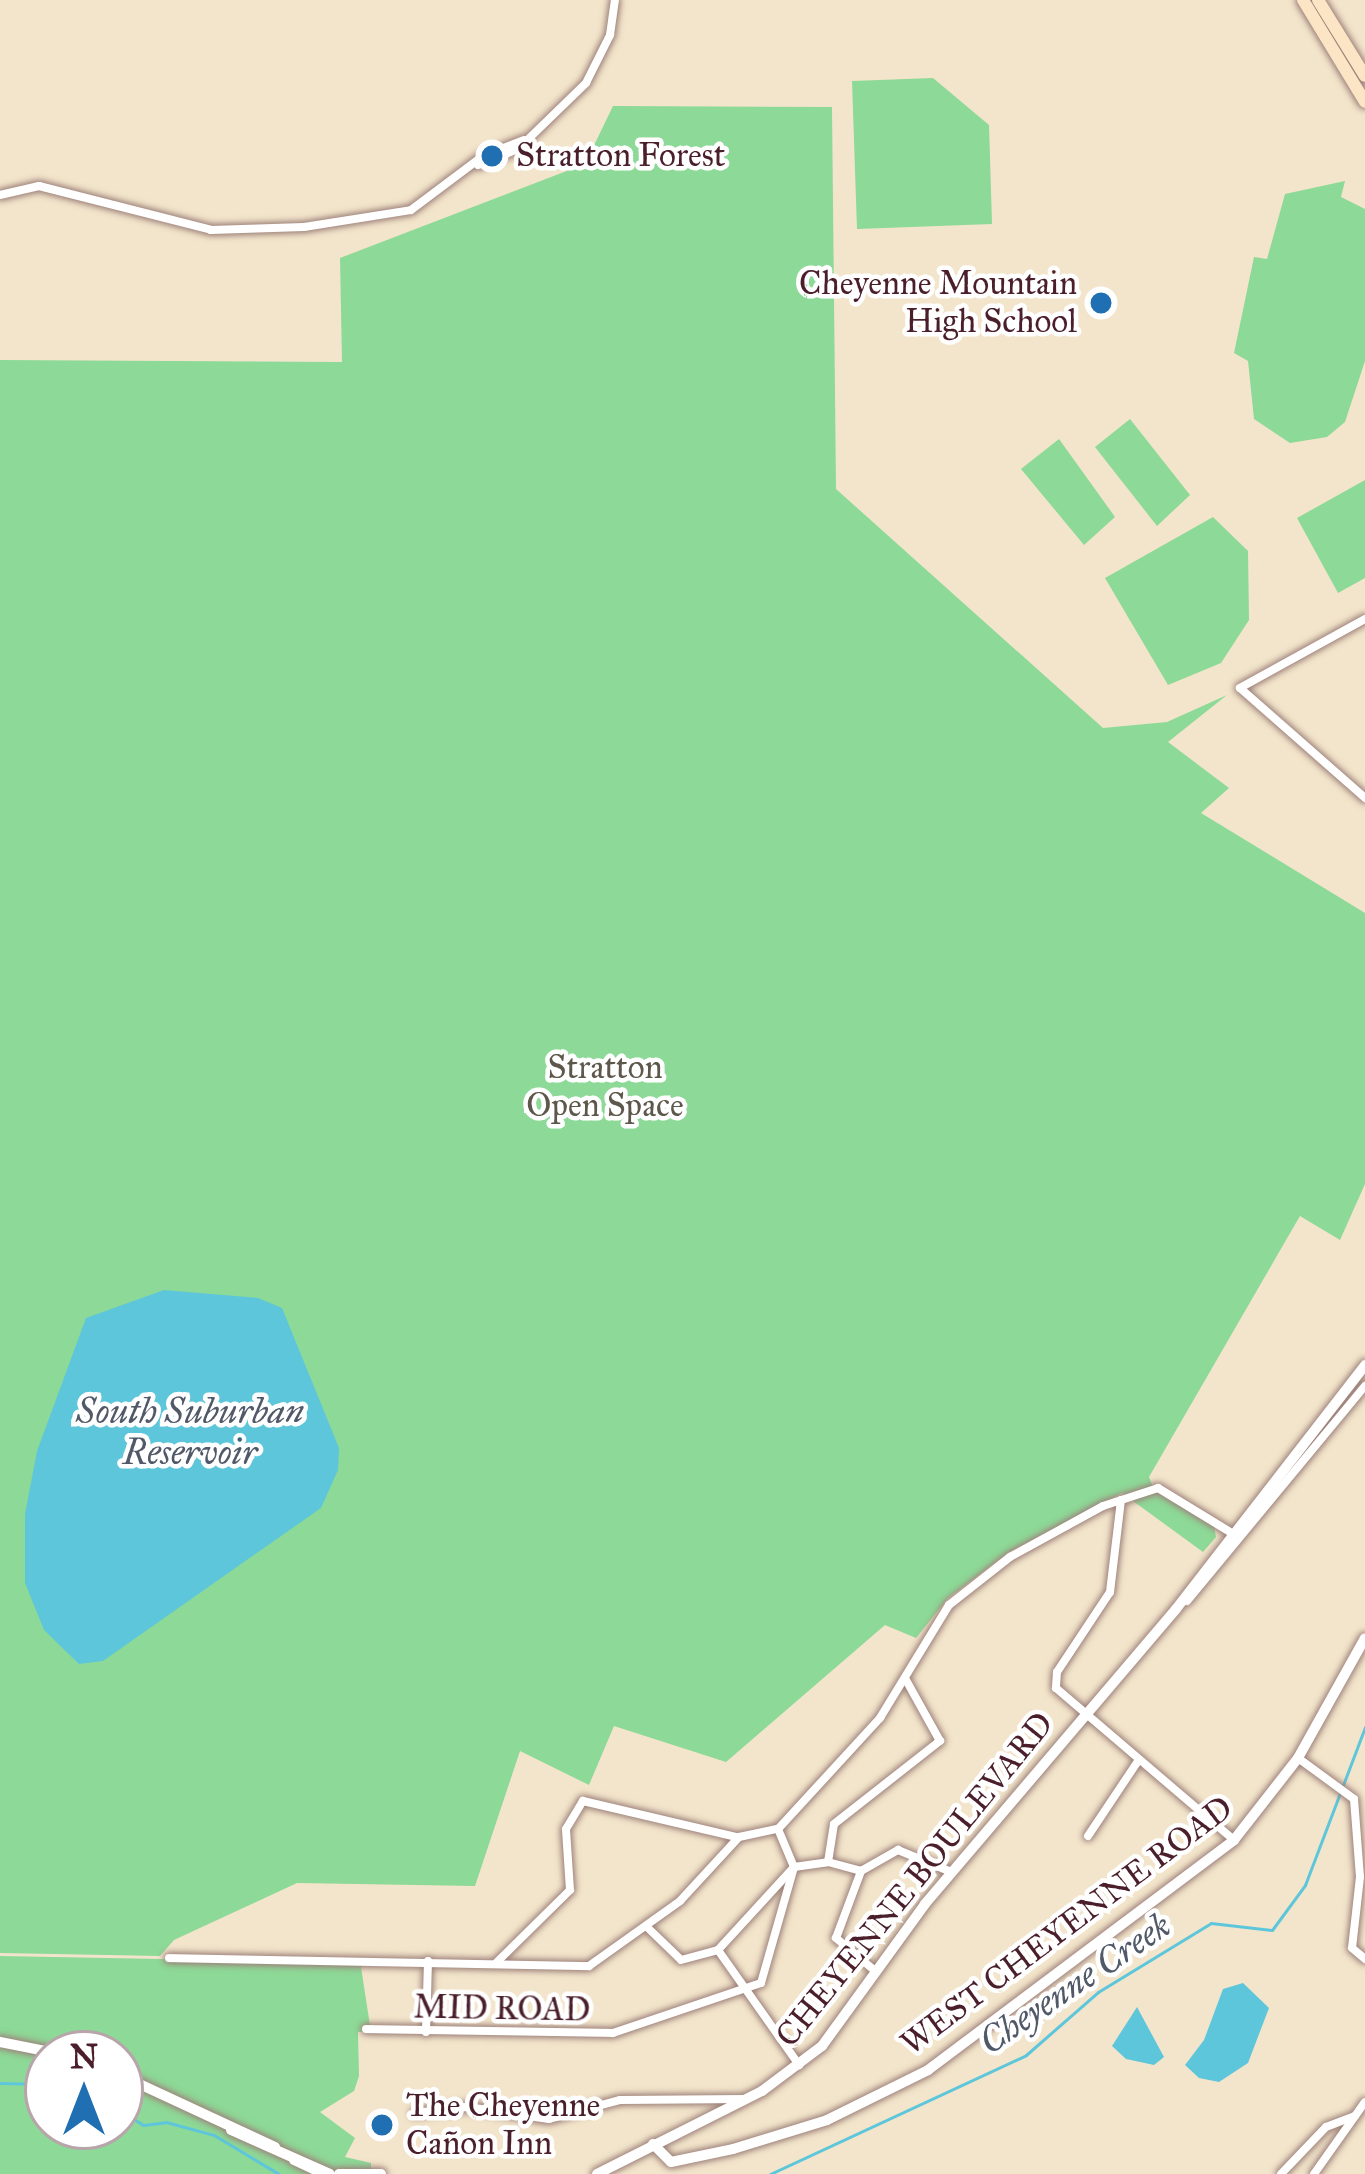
<!DOCTYPE html>
<html>
<head>
<meta charset="utf-8">
<style>
	body { margin:0 }
	#map { position:relative; width:1365px; height:2174px; overflow:hidden; background:#f3e5cb; font-family:"IM FELL Great Primer",serif }
	div>[style] { position:absolute }
	.green>* { inset:0; background:#8dd997 }
	.water>* { inset:0; background:#5ec6db }
	.stream>* { height:3px; margin:-1.5px; padding:0 1.5px; transform-origin:1.5px; border-radius:1.5px; background:#5ec6db }
	.roads { filter:drop-shadow(0 0 3px #9e827b) drop-shadow(0 0 3px #9e827b) }
	.minor>* { height:8px; margin:-4px; padding:0 4px; transform-origin:4px; border-radius:4px; background:#fff }
	.tertiary>* { height:10px; margin:-5px; padding:0 5px; transform-origin:5px; border-radius:5px; background:#fff }
	.secondary>* { height:12px; margin:-6px; padding:0 6px; transform-origin:6px; border-radius:6px; background:#fce5c4 }
	.dots>* { width:33px; height:33px; translate:-50% -50%; box-sizing:border-box; border:6px solid #fff; border-radius:50% }
	span { translate:-50% -50%; white-space:nowrap; text-align:center; line-height:1.15; -webkit-text-stroke:9px #fff; paint-order:stroke }
	.poi-label { font-size:33px; color:#4a1f2b }
	.left { translate:0 -50%; text-align:left }
	.right { translate:-100% -50%; text-align:right }
	.park-label { font-size:33px; color:#5e574b }
	.street-label { font-size:33px; color:#4a1f2b }
	.water-label { font-size:36px; color:#515969; font-style:italic }
	.north { position:absolute; left:24px; top:2030px; width:120px; height:120px; box-sizing:border-box; background:#fff; border:3px solid #b7a5aa; border-radius:50%; rotate:0deg; font-size:33px; font-weight:700; line-height:48px; text-align:center; color:#4a1f2b }
	.north::after { content:''; display:block; margin:auto; width:42px; height:54px; background:#1f6fb2; clip-path:polygon(50% 0,100% 100%,50% 72%,0 100%) }
</style>
</head>
<body>
<div id="map">
	<div class="green">
		<div style="clip-path:polygon(933px 78px,989px 125px,992px 224px,857px 229px,852px 81px)"></div>
		<div style="clip-path:polygon(613px 106px,832px 107px,836px 489px,1103px 728px,1167px 722px,1227px 695px,1168px 742px,1229px 788px,1201px 813px,1365px 913px,1365px 1184px,1340px 1240px,1300px 1216px,1149px 1477px,1155px 1492px,1177px 1498px,1214px 1527px,1216px 1537px,1203px 1552px,1122px 1493px,1009px 1552px,948px 1598px,916px 1638px,885px 1625px,726px 1762px,614px 1726px,589px 1785px,520px 1751px,475px 1886px,297px 1883px,174px 1940px,160px 1956px,0 1953px,0 360px,342px 362px,340px 258px,585px 164px)"></div>
		<div style="clip-path:polygon(1345px 181px,1341px 197px,1365px 209px,1365px 361px,1345px 422px,1327px 437px,1290px 443px,1254px 419px,1248px 361px,1234px 353px,1254px 257px,1267px 259px,1285px 194px)"></div>
		<div style="clip-path:polygon(1130px 419px,1190px 495px,1157px 526px,1095px 447px)"></div>
		<div style="clip-path:polygon(1059px 439px,1115px 517px,1084px 545px,1021px 469px)"></div>
		<div style="clip-path:polygon(1365px 480px,1365px 578px,1338px 593px,1297px 518px)"></div>
		<div style="clip-path:polygon(1213px 517px,1248px 551px,1249px 620px,1221px 663px,1168px 685px,1105px 578px)"></div>
		<div style="clip-path:polygon(evenodd,0 1956px,375px 1963px,361px 1967px,371px 2032px,358px 2032px,359px 2076px,354px 2091px,320px 2112px,355px 2138px,345px 2157px,371px 2163px,371px 2174px,0 2174px,0 1956px,48px 2054px,120px 2054px,120px 2126px,48px 2126px,48px 2054px)"></div>
	</div>
	<div class="water">
		<div style="clip-path:polygon(164px 1290px,258px 1298px,282px 1308px,339px 1448px,338px 1470px,321px 1508px,103px 1661px,79px 1664px,44px 1630px,25px 1583px,25px 1514px,37px 1451px,86px 1318px)"></div>
		<div style="clip-path:polygon(1243px 1983px,1269px 2008px,1248px 2063px,1219px 2082px,1199px 2078px,1185px 2065px,1204px 2040px,1223px 1989px)"></div>
		<div style="clip-path:polygon(1137px 2007px,1164px 2057px,1154px 2065px,1126px 2059px,1112px 2046px)"></div>
	</div>
	<div class="stream">
		<div style="left:0;top:2083px;width:48px;rotate:1.2deg"></div>
		<div style="left:120px;top:2110px;width:27px;rotate:33deg"></div>
		<div style="left:143px;top:2125px;width:23px;rotate:-7deg"></div>
		<div style="left:166px;top:2122px;width:50px;rotate:15.2deg"></div>
		<div style="left:214px;top:2135px;width:76px;rotate:31deg"></div>
		<div style="left:770px;top:2174px;width:282px;rotate:-24.9deg"></div>
		<div style="left:1026px;top:2055px;width:96px;rotate:-41.2deg"></div>
		<div style="left:1098px;top:1992px;width:132px;rotate:-31.4deg"></div>
		<div style="left:1211px;top:1923px;width:61px;rotate:6.5deg"></div>
		<div style="left:1272px;top:1930px;width:56px;rotate:-53.7deg"></div>
		<div style="left:1305px;top:1885px;width:169px;rotate:-69.2deg"></div>
	</div>
	<div class="roads">
		<div class="minor">
			<div style="left:478px;top:165px;width:43px;rotate:-21.8deg"></div>
			<div style="left:518px;top:149px;width:95px;rotate:-44.1deg"></div>
			<div style="left:586px;top:83px;width:54px;rotate:-63.4deg"></div>
			<div style="left:610px;top:35px;width:35px;rotate:-82deg"></div>
			<div style="left:0;top:195px;width:40px;rotate:-13deg"></div>
			<div style="left:39px;top:186px;width:178px;rotate:14.3deg"></div>
			<div style="left:211px;top:230px;width:93px;rotate:-1.8deg"></div>
			<div style="left:304px;top:227px;width:108px;rotate:-9deg"></div>
			<div style="left:411px;top:210px;width:90px;rotate:-36.9deg"></div>
			<div style="left:483px;top:156px;width:44px;rotate:-21.3deg"></div>
			<div style="left:1365px;top:619px;width:143px;rotate:151.1deg"></div>
			<div style="left:1240px;top:688px;width:167px;rotate:41.3deg"></div>
			<div style="left:1121px;top:1500px;width:93px;rotate:96.8deg"></div>
			<div style="left:1110px;top:1592px;width:96px;rotate:123.5deg"></div>
			<div style="left:1057px;top:1672px;width:16px;rotate:94deg"></div>
			<div style="left:1056px;top:1688px;width:234px;rotate:40.5deg"></div>
			<div style="left:1187px;top:1601px;width:279px;rotate:-50.4deg"></div>
			<div style="left:1298px;top:1758px;width:69px;rotate:36.2deg"></div>
			<div style="left:1354px;top:1799px;width:78px;rotate:85.6deg"></div>
			<div style="left:1360px;top:1877px;width:71px;rotate:96.4deg"></div>
			<div style="left:1352px;top:1948px;width:17px;rotate:40deg"></div>
			<div style="left:1088px;top:1836px;width:90px;rotate:-56.3deg"></div>
			<div style="left:828px;top:1862px;width:38px;rotate:-81deg"></div>
			<div style="left:834px;top:1824px;width:135px;rotate:-38.1deg"></div>
			<div style="left:940px;top:1741px;width:70px;rotate:-119.1deg"></div>
			<div style="left:647px;top:1927px;width:47px;rotate:44.1deg"></div>
			<div style="left:681px;top:1960px;width:38px;rotate:-15deg"></div>
			<div style="left:718px;top:1950px;width:141px;rotate:54.8deg"></div>
			<div style="left:718px;top:1950px;width:113px;rotate:-47.5deg"></div>
			<div style="left:794px;top:1867px;width:41px;rotate:-112.8deg"></div>
			<div style="left:169px;top:1958px;width:420px;rotate:1.1deg"></div>
			<div style="left:589px;top:1966px;width:112px;rotate:-35.5deg"></div>
			<div style="left:680px;top:1901px;width:87px;rotate:-47.3deg"></div>
			<div style="left:739px;top:1837px;width:40px;rotate:-12deg"></div>
			<div style="left:778px;top:1829px;width:151px;rotate:-47.4deg"></div>
			<div style="left:880px;top:1718px;width:132px;rotate:-58.6deg"></div>
			<div style="left:949px;top:1605px;width:78px;rotate:-38.2deg"></div>
			<div style="left:1010px;top:1557px;width:106px;rotate:-28.7deg"></div>
			<div style="left:1103px;top:1506px;width:58px;rotate:-18.1deg"></div>
			<div style="left:1158px;top:1488px;width:84px;rotate:31.4deg"></div>
			<div style="left:496px;top:1963px;width:104px;rotate:-44.6deg"></div>
			<div style="left:570px;top:1890px;width:61px;rotate:-93.8deg"></div>
			<div style="left:566px;top:1829px;width:33px;rotate:-59deg"></div>
			<div style="left:583px;top:1801px;width:158px;rotate:13.2deg"></div>
			<div style="left:874px;top:1970px;width:50px;rotate:-139.9deg"></div>
			<div style="left:836px;top:1938px;width:72px;rotate:-69.5deg"></div>
			<div style="left:861px;top:1871px;width:43px;rotate:-29.6deg"></div>
			<div style="left:898px;top:1850px;width:57px;rotate:22.5deg"></div>
			<div style="left:366px;top:2029px;width:247px;rotate:0.9deg"></div>
			<div style="left:613px;top:2033px;width:156px;rotate:-18.7deg"></div>
			<div style="left:761px;top:1983px;width:121px;rotate:-74.1deg"></div>
			<div style="left:794px;top:1867px;width:34px;rotate:-8deg"></div>
			<div style="left:828px;top:1862px;width:34px;rotate:15deg"></div>
			<div style="left:426px;top:2032px;width:71px;rotate:-88.4deg"></div>
			<div style="left:415px;top:2113px;width:52px;rotate:-6.6deg"></div>
			<div style="left:467px;top:2107px;width:83px;rotate:8.3deg"></div>
			<div style="left:549px;top:2119px;width:73px;rotate:-15deg"></div>
			<div style="left:620px;top:2100px;width:125px;rotate:-0.5deg"></div>
			<div style="left:1281px;top:2174px;width:65px;rotate:-46.2deg"></div>
			<div style="left:1326px;top:2127px;width:31px;rotate:-21deg"></div>
			<div style="left:1314px;top:2174px;width:88px;rotate:-54.7deg"></div>
		</div>
		<div class="tertiary">
			<div style="left:0;top:2042px;width:61px;rotate:11.3deg"></div>
			<div style="left:120px;top:2075px;width:171px;rotate:24.9deg"></div>
			<div style="left:231px;top:2130px;width:108px;rotate:24deg"></div>
			<div style="left:653px;top:2144px;width:25px;rotate:45deg"></div>
			<div style="left:671px;top:2162px;width:63px;rotate:-11.8deg"></div>
			<div style="left:733px;top:2149px;width:98px;rotate:-17.1deg"></div>
			<div style="left:827px;top:2120px;width:113px;rotate:-26.3deg"></div>
			<div style="left:928px;top:2070px;width:383px;rotate:-36.9deg"></div>
			<div style="left:1234px;top:1840px;width:104px;rotate:-52deg"></div>
			<div style="left:1298px;top:1758px;width:137px;rotate:-60.8deg"></div>
			<div style="left:294px;top:2160px;width:33px;rotate:25deg"></div>
			<div style="left:339px;top:2174px;width:42px"></div>
			<div style="left:597px;top:2174px;width:185px;rotate:-26.7deg"></div>
			<div style="left:762px;top:2091px;width:75px;rotate:-36.9deg"></div>
			<div style="left:822px;top:2046px;width:175px;rotate:-54deg"></div>
			<div style="left:925px;top:1904px;width:387px;rotate:-49.6deg"></div>
			<div style="left:1176px;top:1609px;width:309px;rotate:-52.2deg"></div>
		</div>
		<div class="secondary">
			<div style="left:1303px;top:0;width:119px;rotate:58.7deg"></div>
			<div style="left:1318px;top:0;width:89px;rotate:58.3deg"></div>
		</div>
	</div>
	<div class="dots">
		<div style="left:492px;top:156px;background:#1f6fb2"></div>
		<div style="left:1101px;top:303px;background:#1f6fb2"></div>
		<div style="left:382px;top:2125px;background:#1f6fb2"></div>
	</div>
	<div class="poi-label">
		<span class="left" style="left:516px;top:156px">Stratton Forest</span>
		<span class="right" style="left:1077px;top:303px">Cheyenne Mountain<br>High School</span>
		<span class="left" style="left:406px;top:2125px">The Cheyenne<br>Cañon Inn</span>
	</div>
	<div class="park-label">
		<span style="left:605px;top:1087px">Stratton<br>Open Space</span>
	</div>
	<div class="street-label">
		<span style="left:915px;top:1880px;rotate:-51deg">CHEYENNE BOULEVARD</span>
		<span style="left:1067px;top:1926px;rotate:-37deg">WEST CHEYENNE ROAD</span>
		<span style="left:502px;top:2009px;rotate:1deg">MID ROAD</span>
	</div>
	<div class="water-label">
		<span style="left:190px;top:1432px">South Suburban<br>Reservoir</span>
		<span style="left:1075px;top:1984px;rotate:-34deg">Cheyenne Creek</span>
	</div>
	<div class="north">N</div>
</div>
</body>
</html>
